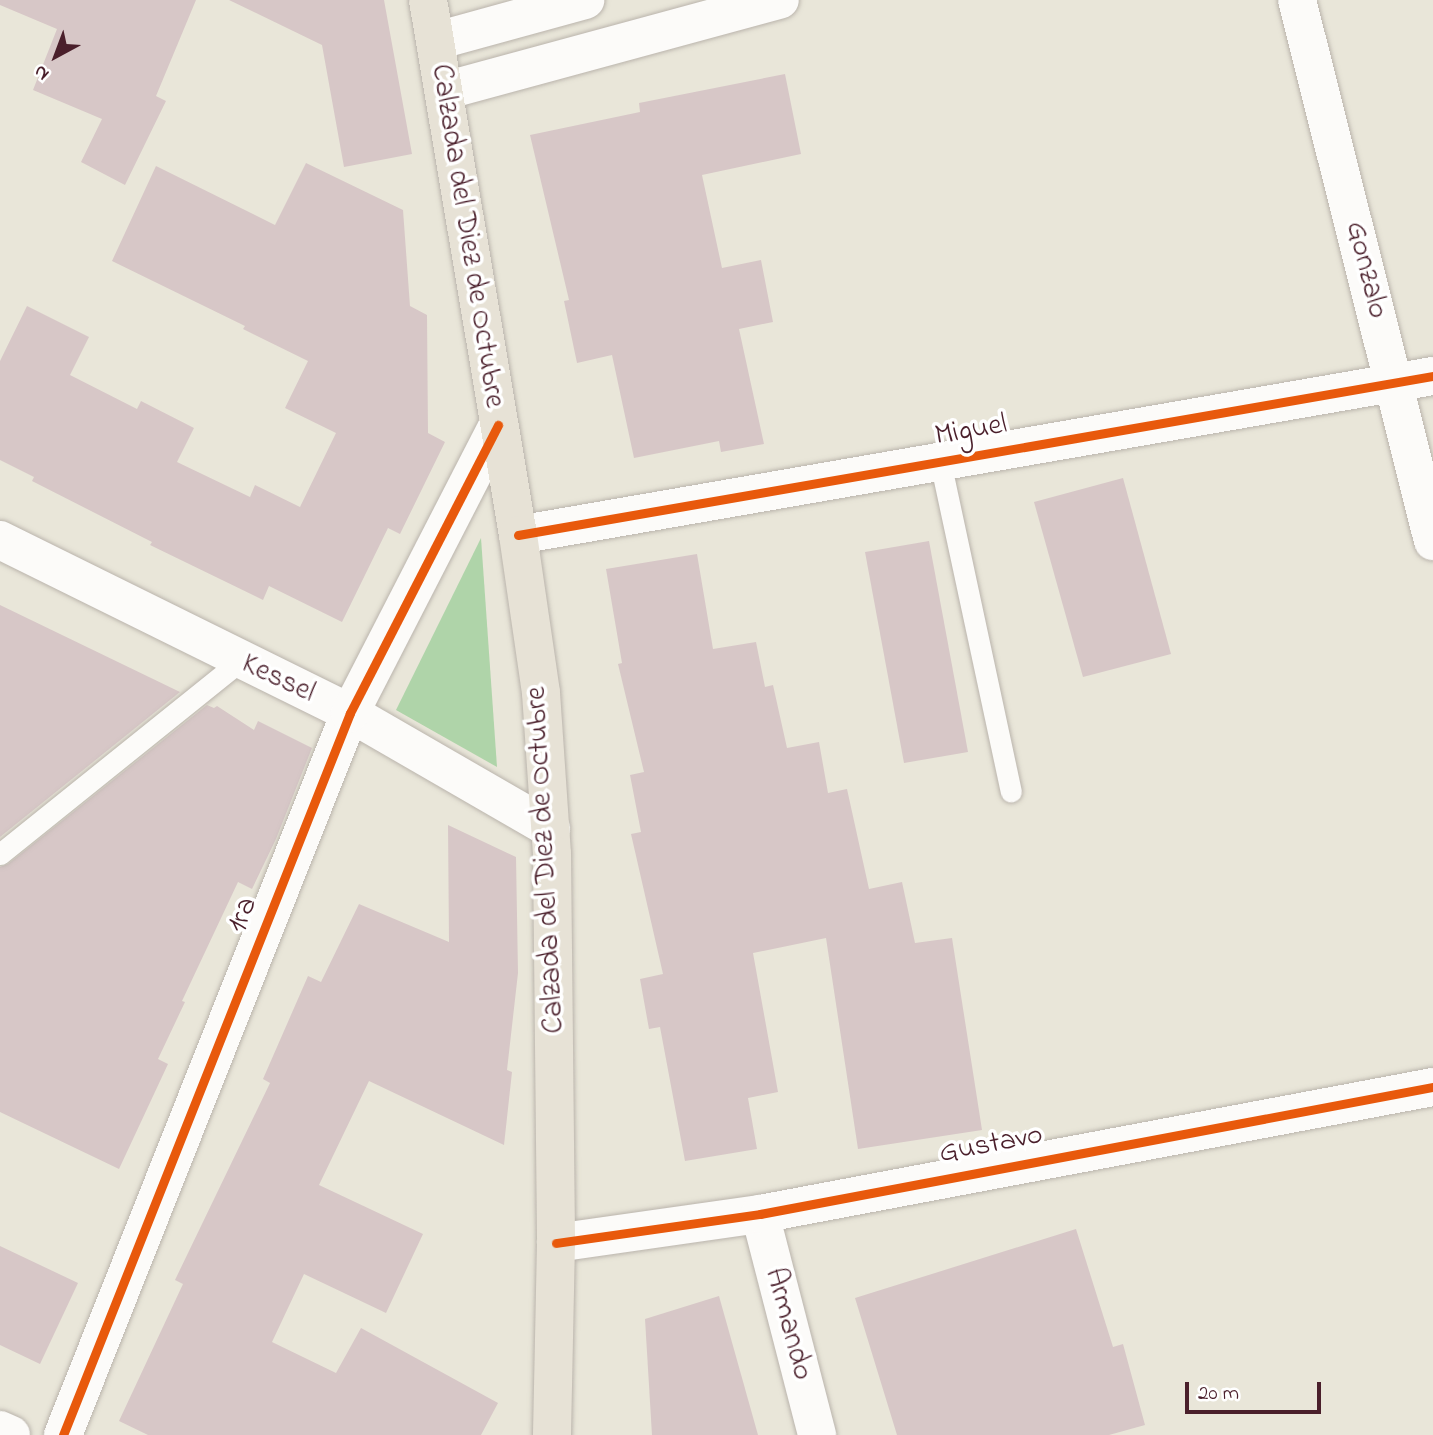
<!DOCTYPE html>
<html>
<head>
<meta charset="utf-8">
<style>
	body { margin:0 }
	#map { position:relative; width:1433px; height:1435px; overflow:hidden; background:#e9e6d9; font-family:"Indie Flower",sans-serif }
	div>[style] { position:absolute }
	.green>* { inset:0; background:#afd4a9 }
	.building>* { inset:0; background:#d7c7c7 }
	.roads { filter:drop-shadow(0 0 2px #bab4ac) drop-shadow(0 0 2px #bab4ac) }
	.service>* { height:21px; margin:-10.5px; padding:0 10.5px; transform-origin:10.5px; border-radius:10.5px; background:#fcfbf9 }
	.minor>* { height:38px; margin:-19px; padding:0 19px; transform-origin:19px; border-radius:19px; background:#fcfbf9 }
	.tertiary>* { height:38px; margin:-19px; padding:0 19px; transform-origin:19px; border-radius:19px; background:#fcfbf9 }
	.primary>* { height:38px; margin:-19px; padding:0 19px; transform-origin:19px; border-radius:19px; background:#e7e2d6 }
	.cycleway>* { height:9px; margin:-4.5px; padding:0 4.5px; transform-origin:4.5px; border-radius:4.5px; background:#e8590c }
	span { translate:-50% -50%; white-space:nowrap; text-align:center; line-height:1.15; -webkit-text-stroke:7px #fff; paint-order:stroke }
	.street-label { font-size:30px; color:#4a1f2b }
	.north { position:absolute; left:21px; top:21px; width:70px; height:70px; -webkit-text-stroke:5px #fff; paint-order:stroke; rotate:221deg; font-size:19px; font-weight:700; line-height:28px; text-align:center; color:#4a1f2b }
	.north::after { content:''; display:block; margin:auto; width:24px; height:32px; background:#4a1f2b; clip-path:polygon(50% 0,100% 100%,50% 72%,0 100%) }
	.scale { position:absolute; left:1185px; top:1382px; width:136px; height:32px; box-sizing:border-box; border:4px solid #4a1f2b; border-top:0; padding-left:9px; font-size:21px; line-height:24px; white-space:nowrap; color:#4a1f2b; -webkit-text-stroke:5px #fff; paint-order:stroke }
</style>
</head>
<body>
<div id="map">
	<div class="green">
		<div style="clip-path:polygon(481px 538px,497px 767px,396px 710px)"></div>
	</div>
	<div class="building">
		<div style="clip-path:polygon(0 0,196px 0,156px 96px,166px 101px,125px 185px,81px 162px,102px 119px,33px 90px,57px 29px,0 5px)"></div>
		<div style="clip-path:polygon(229px 0,384px 0,412px 154px,344px 167px,322px 45px)"></div>
		<div style="clip-path:polygon(785px 74px,801px 154px,702px 175px,722px 268px,761px 260px,773px 322px,739px 329px,764px 444px,721px 452px,719px 441px,634px 458px,612px 355px,577px 363px,564px 301px,569px 300px,530px 135px,640px 112px,639px 103px)"></div>
		<div style="clip-path:polygon(306px 163px,403px 210px,410px 306px,427px 315px,428px 433px,445px 442px,400px 534px,388px 528px,342px 622px,269px 586px,263px 600px,150px 545px,152px 542px,32px 481px,34px 477px,0 460px,0 361px,27px 306px,89px 337px,70px 375px,137px 409px,141px 401px,194px 428px,177px 462px,250px 497px,255px 485px,300px 507px,336px 433px,285px 408px,308px 361px,243px 329px,245px 326px,112px 261px,156px 166px,275px 225px)"></div>
		<div style="clip-path:polygon(1123px 478px,1171px 654px,1083px 677px,1034px 502px)"></div>
		<div style="clip-path:polygon(929px 541px,968px 752px,904px 763px,865px 552px)"></div>
		<div style="clip-path:polygon(697px 554px,713px 649px,756px 642px,765px 687px,773px 685px,787px 748px,819px 742px,828px 793px,847px 789px,869px 889px,902px 882px,915px 943px,952px 938px,982px 1130px,858px 1149px,826px 938px,753px 953px,778px 1092px,748px 1098px,757px 1149px,685px 1161px,660px 1027px,649px 1029px,640px 979px,663px 974px,631px 834px,641px 832px,630px 775px,644px 772px,618px 664px,622px 663px,606px 569px)"></div>
		<div style="clip-path:polygon(0 605px,180px 692px,0 837px)"></div>
		<div style="clip-path:polygon(207px 705px,214px 708px,217px 706px,254px 730px,258px 721px,312px 748px,276px 839px,252px 889px,238px 882px,182px 1001px,185px 1002px,158px 1059px,168px 1064px,119px 1169px,0 1112px,0 867px,8px 864px)"></div>
		<div style="clip-path:polygon(448px 825px,516px 857px,518px 973px,507px 1070px,512px 1072px,504px 1145px,369px 1081px,319px 1185px,423px 1234px,386px 1313px,304px 1274px,272px 1342px,336px 1373px,361px 1328px,498px 1403px,481px 1435px,148px 1435px,119px 1421px,183px 1284px,175px 1280px,270px 1083px,263px 1079px,308px 976px,321px 982px,359px 904px,449px 942px)"></div>
		<div style="clip-path:polygon(1076px 1229px,1113px 1347px,1123px 1344px,1145px 1425px,1109px 1435px,897px 1435px,855px 1298px)"></div>
		<div style="clip-path:polygon(0 1246px,78px 1283px,40px 1364px,0 1345px)"></div>
		<div style="clip-path:polygon(719px 1296px,758px 1435px,652px 1435px,645px 1319px)"></div>
	</div>
	<div class="roads">
		<div class="service">
			<div style="left:940px;top:461px;width:338px;rotate:77.9deg"></div>
			<div style="left:0;top:854px;width:308px;rotate:-38.8deg"></div>
		</div>
		<div class="minor">
			<div style="left:1297px;top:0;width:558px;rotate:75.89deg"></div>
			<div style="left:518px;top:535px;width:929px;rotate:-9.86deg"></div>
			<div style="left:0;top:540px;width:390px;rotate:26.3deg"></div>
			<div style="left:350px;top:713px;width:232px;rotate:30deg"></div>
			<div style="left:760px;top:1214px;width:228px;rotate:75.5deg"></div>
			<div style="left:556px;top:1243px;width:206px;rotate:-8.1deg"></div>
			<div style="left:760px;top:1214px;width:685px;rotate:-10.69deg"></div>
			<div style="left:0;top:1430px;width:12px;rotate:24deg"></div>
			<div style="left:63px;top:1435px;width:777px;rotate:-68.32deg"></div>
			<div style="left:350px;top:713px;width:324px;rotate:-62.8deg"></div>
		</div>
		<div class="tertiary">
			<div style="left:436px;top:41px;width:155px;rotate:-15.4deg"></div>
			<div style="left:444px;top:91px;width:348px;rotate:-15.2deg"></div>
		</div>
		<div class="primary">
			<div style="left:428px;top:0;width:543px;rotate:80.45deg"></div>
			<div style="left:518px;top:535px;width:160px;rotate:81.7deg"></div>
			<div style="left:541px;top:693px;width:161px;rotate:86.1deg"></div>
			<div style="left:552px;top:854px;width:389px;rotate:89.4deg"></div>
			<div style="left:556px;top:1243px;width:192px;rotate:91.2deg"></div>
		</div>
	</div>
	<div class="cycleway">
		<div style="left:518px;top:535px;width:929px;rotate:-9.86deg"></div>
		<div style="left:556px;top:1243px;width:206px;rotate:-8.1deg"></div>
		<div style="left:760px;top:1214px;width:685px;rotate:-10.69deg"></div>
		<div style="left:63px;top:1435px;width:777px;rotate:-68.32deg"></div>
		<div style="left:350px;top:713px;width:324px;rotate:-62.8deg"></div>
	</div>
	<div class="street-label">
		<span style="left:467px;top:236px;rotate:81deg">Calzada del Diez de Octubre</span>
		<span style="left:1366px;top:270px;rotate:76deg">Gonzalo</span>
		<span style="left:971px;top:431px;rotate:-10deg">Miguel</span>
		<span style="left:278px;top:679px;rotate:25deg">Kessel</span>
		<span style="left:546px;top:860px;rotate:-93deg">Calzada del Diez de Octubre</span>
		<span style="left:243px;top:915px;rotate:-68deg">1ra</span>
		<span style="left:991px;top:1145px;rotate:-11deg">Gustavo</span>
		<span style="left:788px;top:1324px;rotate:75deg">Armando</span>
	</div>
	<div class="north">N</div>
	<div class="scale">20 m</div>
</div>
</body>
</html>
